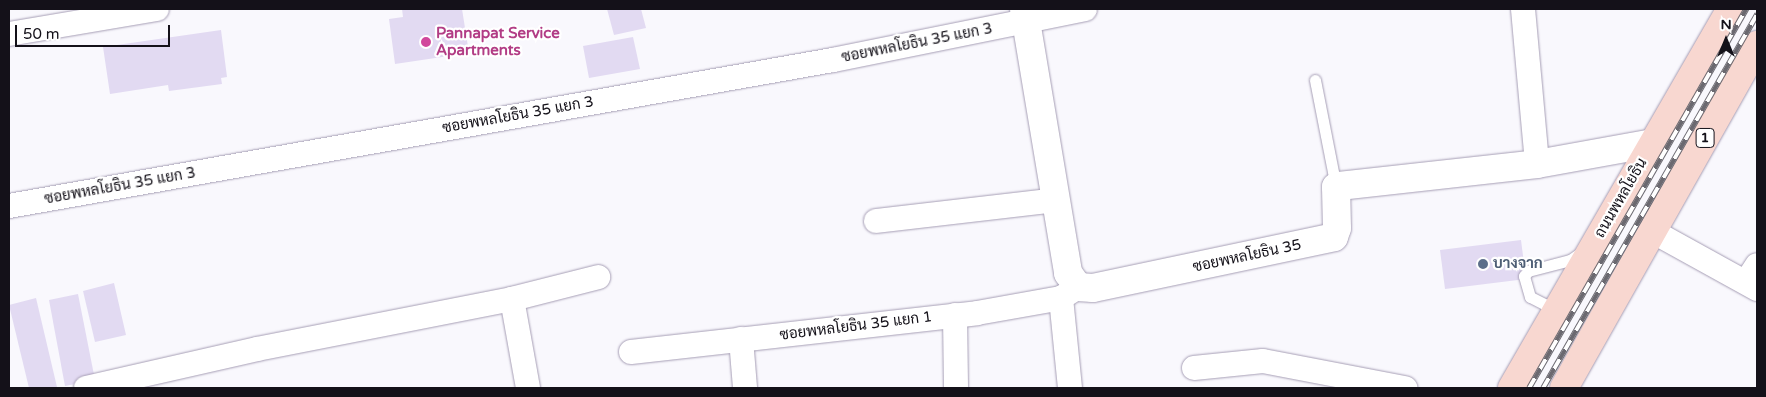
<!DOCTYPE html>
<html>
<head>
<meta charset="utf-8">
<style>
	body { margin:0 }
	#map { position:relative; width:1766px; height:397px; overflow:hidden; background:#f9f8fd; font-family:"Varela Round",Sarabun,sans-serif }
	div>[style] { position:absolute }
	.building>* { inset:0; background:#e2daf2 }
	.roads { filter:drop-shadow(0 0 1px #a69eb5) drop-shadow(0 0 1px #a69eb5) }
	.service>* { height:11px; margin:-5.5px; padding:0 5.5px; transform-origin:5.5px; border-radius:5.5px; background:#fff }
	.minor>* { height:24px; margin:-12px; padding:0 12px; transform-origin:12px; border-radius:12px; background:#fff }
	.tertiary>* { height:28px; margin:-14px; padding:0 14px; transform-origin:14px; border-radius:14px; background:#fff }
	.primary>* { height:28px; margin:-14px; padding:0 14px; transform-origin:14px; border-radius:14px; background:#f8d7d0 }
	.rail>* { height:5.5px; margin-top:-2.75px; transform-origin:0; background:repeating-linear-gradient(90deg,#fff 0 11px,#6b6970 0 22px); box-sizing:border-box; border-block:1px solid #6b6970 }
	.dots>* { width:14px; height:14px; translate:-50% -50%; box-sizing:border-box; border:2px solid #fff; border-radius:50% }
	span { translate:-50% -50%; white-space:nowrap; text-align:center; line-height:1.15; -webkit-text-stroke:4.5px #fff; paint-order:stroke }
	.shield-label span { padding:1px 4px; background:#fff; border:1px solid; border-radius:4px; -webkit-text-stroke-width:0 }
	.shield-label { font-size:14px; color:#141119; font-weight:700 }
	.hotel-label { font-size:15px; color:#b23c85; font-weight:700 }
	.left { translate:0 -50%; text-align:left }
	.street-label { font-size:15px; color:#141119 }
	.service-label { font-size:15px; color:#4e5e75; font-weight:700 }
	.frame { position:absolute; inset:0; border:10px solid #141119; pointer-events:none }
	.north { position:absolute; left:1701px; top:15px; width:50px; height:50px; -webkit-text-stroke:4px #fff; paint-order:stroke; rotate:0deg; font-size:14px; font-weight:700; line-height:20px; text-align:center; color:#141119 }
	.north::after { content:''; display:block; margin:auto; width:18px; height:22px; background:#141119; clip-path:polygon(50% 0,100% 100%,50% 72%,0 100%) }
	.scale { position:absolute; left:15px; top:25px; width:155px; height:22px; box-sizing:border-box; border:2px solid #141119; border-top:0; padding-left:6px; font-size:15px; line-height:18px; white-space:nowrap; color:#141119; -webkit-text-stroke:4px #fff; paint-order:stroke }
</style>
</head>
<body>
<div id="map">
	<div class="building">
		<div style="clip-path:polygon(402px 9px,462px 9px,469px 53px,395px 64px,389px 19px,403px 17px)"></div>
		<div style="clip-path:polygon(607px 9px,641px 9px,646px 28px,614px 35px)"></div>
		<div style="clip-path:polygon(221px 30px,227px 77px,221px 78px,222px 84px,169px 91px,168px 85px,110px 94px,103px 47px)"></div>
		<div style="clip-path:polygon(633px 37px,640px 69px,589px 78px,583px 46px)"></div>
		<div style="clip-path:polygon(1521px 240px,1526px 279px,1445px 289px,1440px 250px)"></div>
		<div style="clip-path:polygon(114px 283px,126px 335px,95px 342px,83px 291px)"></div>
		<div style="clip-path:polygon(78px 294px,95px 380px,65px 386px,49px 300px)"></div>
		<div style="clip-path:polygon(36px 298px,57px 387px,52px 388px,29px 388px,9px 305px)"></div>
	</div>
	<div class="roads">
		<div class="service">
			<div style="left:1315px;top:80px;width:109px;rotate:78.9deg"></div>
			<div style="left:1556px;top:310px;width:29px;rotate:-153deg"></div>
			<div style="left:1530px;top:297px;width:22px;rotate:-106deg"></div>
			<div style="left:1524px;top:276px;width:6px;rotate:-51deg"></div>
			<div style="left:1528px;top:271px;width:43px;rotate:-14.7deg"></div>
			<div style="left:1570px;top:260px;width:14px;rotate:-34deg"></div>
		</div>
		<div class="minor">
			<div style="left:1523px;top:9px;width:156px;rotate:84.8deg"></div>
			<div style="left:9px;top:34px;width:150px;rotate:-9.6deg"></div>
			<div style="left:9px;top:206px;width:837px;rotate:-10.05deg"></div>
			<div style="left:833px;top:60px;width:257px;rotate:-11.4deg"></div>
			<div style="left:876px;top:221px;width:182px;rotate:-6.6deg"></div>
			<div style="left:1652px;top:231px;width:120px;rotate:28.9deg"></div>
			<div style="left:1746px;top:282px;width:20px;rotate:-57deg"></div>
			<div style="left:1061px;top:298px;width:90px;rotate:84.3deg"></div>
			<div style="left:512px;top:299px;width:90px;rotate:79.8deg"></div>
			<div style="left:955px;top:315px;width:73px;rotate:89.2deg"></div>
			<div style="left:741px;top:339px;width:49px;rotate:85.3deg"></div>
			<div style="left:631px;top:352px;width:348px;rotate:-6.4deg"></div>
			<div style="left:977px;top:313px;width:85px;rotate:-10.1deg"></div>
			<div style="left:1061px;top:298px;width:20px;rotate:-33deg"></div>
			<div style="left:1194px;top:368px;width:69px;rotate:-5.8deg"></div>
			<div style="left:1263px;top:361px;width:145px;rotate:10.8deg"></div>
			<div style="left:86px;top:388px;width:175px;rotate:-12.8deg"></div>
			<div style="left:257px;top:349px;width:260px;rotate:-11.1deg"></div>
			<div style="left:512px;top:299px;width:89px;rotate:-14.3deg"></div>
		</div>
		<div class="tertiary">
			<div style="left:1024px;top:9px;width:268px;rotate:80.5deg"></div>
			<div style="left:1068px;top:273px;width:17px;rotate:54deg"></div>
			<div style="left:1078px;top:287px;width:15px;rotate:4deg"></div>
			<div style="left:1093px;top:288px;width:246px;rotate:-11.9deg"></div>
			<div style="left:1334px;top:237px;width:9px;rotate:-72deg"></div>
			<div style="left:1337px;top:228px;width:41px;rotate:-91.4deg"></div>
			<div style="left:1336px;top:187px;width:3px;rotate:-18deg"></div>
			<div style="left:1339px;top:186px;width:199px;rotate:-6.3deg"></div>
			<div style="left:1537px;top:164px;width:118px;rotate:-10.3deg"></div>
		</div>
		<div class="primary">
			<div style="left:1512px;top:388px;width:438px;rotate:-60deg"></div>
			<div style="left:1564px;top:388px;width:394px;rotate:-60.6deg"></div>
		</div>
	</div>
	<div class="rail">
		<div style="left:1529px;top:388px;width:437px;rotate:-60.2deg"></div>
		<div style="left:1543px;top:388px;width:431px;rotate:-60.2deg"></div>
	</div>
	<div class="dots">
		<div style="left:426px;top:42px;background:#d1479c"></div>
		<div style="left:1483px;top:264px;background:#5c6f8a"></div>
	</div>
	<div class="shield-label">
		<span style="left:1705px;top:138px">1</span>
	</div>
	<div class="hotel-label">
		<span class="left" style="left:436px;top:42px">Pannapat Service<br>Apartments</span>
	</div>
	<div class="street-label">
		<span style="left:917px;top:43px;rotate:-11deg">ซอยพหลโยธิน 35 แยก 3</span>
		<span style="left:518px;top:115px;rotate:-10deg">ซอยพหลโยธิน 35 แยก 3</span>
		<span style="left:120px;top:186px;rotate:-10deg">ซอยพหลโยธิน 35 แยก 3</span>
		<span style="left:1621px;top:198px;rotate:-60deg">ถนนพหลโยธิน</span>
		<span style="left:1247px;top:256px;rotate:-12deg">ซอยพหลโยธิน 35</span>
		<span style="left:856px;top:326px;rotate:-7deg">ซอยพหลโยธิน 35 แยก 1</span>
	</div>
	<div class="service-label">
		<span class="left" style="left:1493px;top:264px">บางจาก</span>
	</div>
	<div class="frame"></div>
	<div class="north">N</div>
	<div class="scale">50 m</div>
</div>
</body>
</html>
